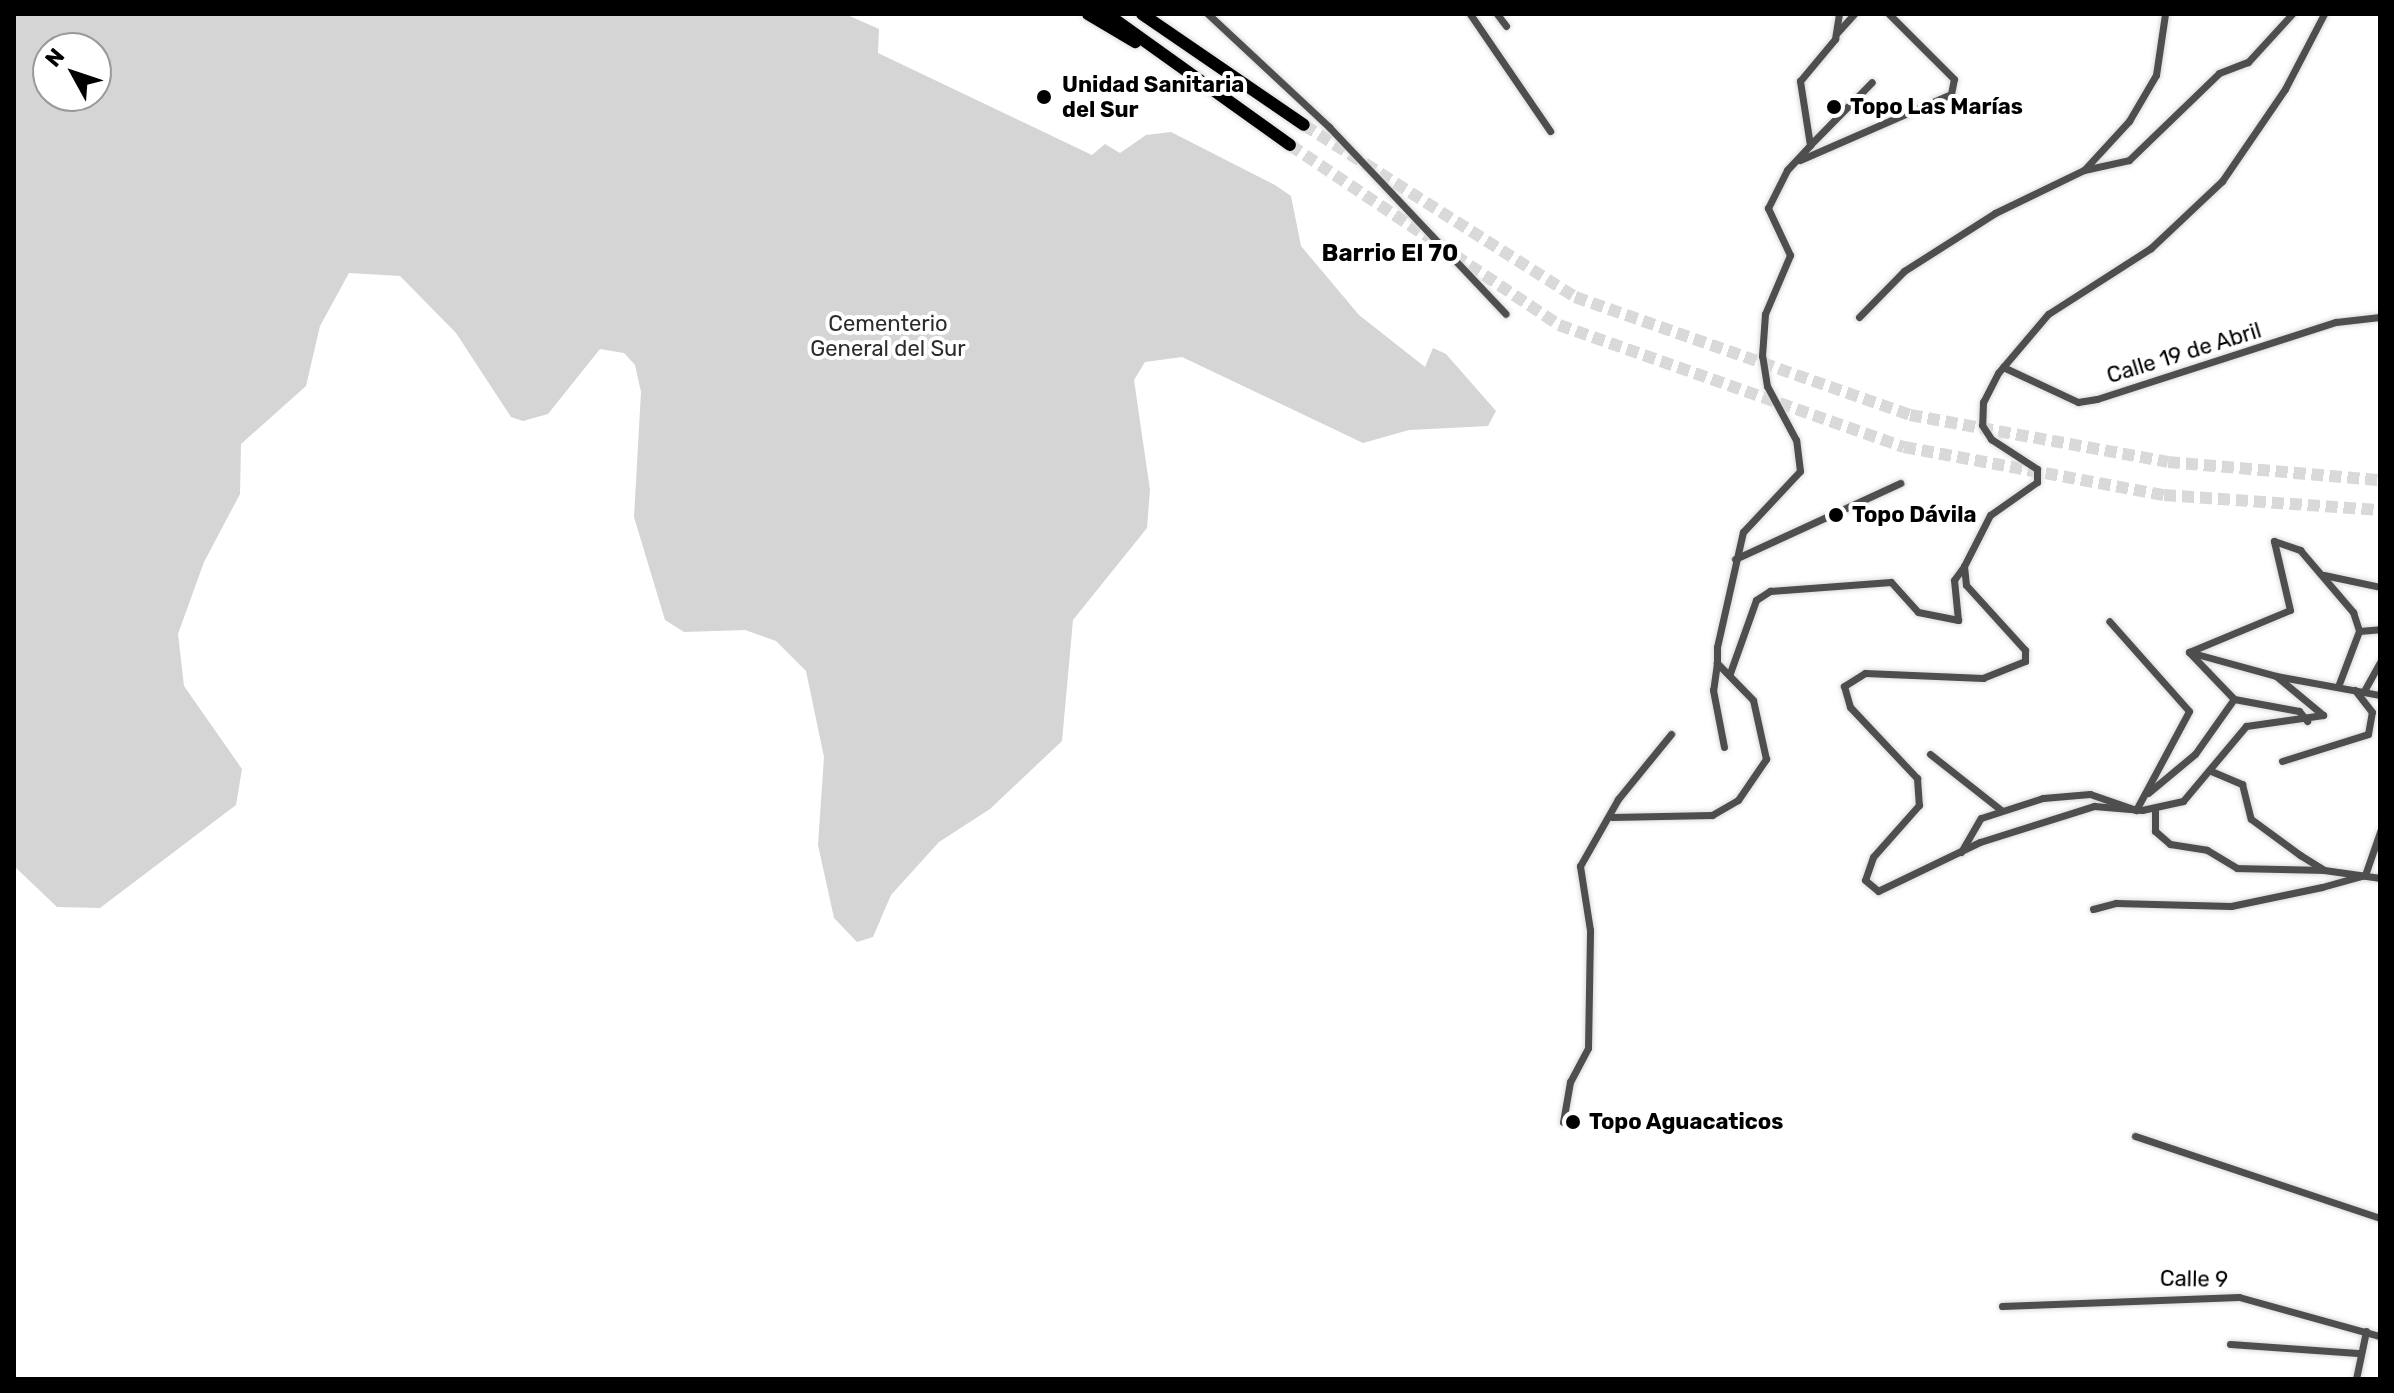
<!DOCTYPE html>
<html>
<head>
<meta charset="utf-8">
<style>
	body { margin:0 }
	#map { position:relative; width:2394px; height:1393px; overflow:hidden; background:#fff; font-family:Rubik,sans-serif }
	div>[style] { position:absolute }
	.green>* { inset:0; background:#d5d5d5 }
	.motorway-tunnel>* { height:12px; margin-top:-6px; transform-origin:0; background:repeating-linear-gradient(90deg,#d9d9d9 0 12px,transparent 0 18px) }
	.roads { filter:drop-shadow(0 0 2px #dbdbdb) drop-shadow(0 0 2px #dbdbdb) }
	.minor>* { height:7px; margin:-3.5px; padding:0 3.5px; transform-origin:3.5px; border-radius:3.5px; background:#4e4e4e }
	.motorway>* { height:12px; margin:-6px; padding:0 6px; transform-origin:6px; border-radius:6px; background:#000 }
	.dots>* { width:22px; height:22px; translate:-50% -50%; box-sizing:border-box; border:4px solid #fff; border-radius:50% }
	span { translate:-50% -50%; white-space:nowrap; text-align:center; line-height:1.15; -webkit-text-stroke:8px #fff; paint-order:stroke }
	.poi-label { font-size:22px; color:#000; font-weight:700 }
	.left { translate:0 -50%; text-align:left }
	.park-label { font-size:22px; color:#2c2c2c }
	.street-label { font-size:22px; color:#000 }
	.neighbourhood-label { font-size:24px; color:#000; font-weight:700 }
	.frame { position:absolute; inset:0; border:16px solid #000; pointer-events:none }
	.north { position:absolute; left:32px; top:32px; width:80px; height:80px; box-sizing:border-box; background:#fff; border:2px solid #999; border-radius:50%; rotate:310deg; font-size:22px; font-weight:700; line-height:32px; text-align:center; color:#000 }
	.north::after { content:''; display:block; margin:auto; width:28px; height:36px; background:#000; clip-path:polygon(50% 0,100% 100%,50% 72%,0 100%) }
</style>
</head>
<body>
<div id="map">
	<div class="green">
		<div style="clip-path:polygon(evenodd,14px 14px,845px 14px,879px 29px,878px 53px,1092px 155px,1105px 144px,1120px 153px,1146px 135px,1171px 132px,1275px 185px,1291px 196px,1301px 246px,1359px 315px,1425px 367px,1433px 348px,1446px 354px,1496px 411px,1488px 426px,1409px 430px,1363px 443px,1182px 357px,1145px 362px,1134px 380px,1150px 490px,1147px 528px,1073px 620px,1062px 741px,990px 809px,939px 842px,891px 895px,873px 937px,857px 942px,834px 918px,818px 845px,824px 757px,806px 671px,776px 641px,745px 630px,684px 632px,665px 620px,634px 517px,641px 392px,635px 365px,624px 353px,600px 349px,548px 414px,523px 421px,511px 417px,456px 333px,400px 276px,349px 273px,320px 326px,306px 386px,241px 444px,240px 494px,204px 562px,178px 634px,184px 686px,242px 769px,236px 805px,100px 908px,57px 907px,14px 866px,14px 14px,48px 48px,96px 48px,96px 96px,48px 96px,48px 48px)"></div>
	</div>
	<div class="motorway-tunnel">
		<div style="left:1304px;top:125px;width:321px;rotate:32.4deg"></div>
		<div style="left:1575px;top:297px;width:355px;rotate:19.4deg"></div>
		<div style="left:1910px;top:415px;width:262px;rotate:10.3deg"></div>
		<div style="left:2168px;top:462px;width:213px;rotate:4.9deg"></div>
		<div style="left:1290px;top:145px;width:324px;rotate:33.8deg"></div>
		<div style="left:1559px;top:325px;width:366px;rotate:19.5deg"></div>
		<div style="left:1904px;top:447px;width:264px;rotate:10.5deg"></div>
		<div style="left:2164px;top:495px;width:217px;rotate:4deg"></div>
	</div>
	<div class="roads">
		<div class="minor">
			<div style="left:1208px;top:14px;width:166px;rotate:43deg"></div>
			<div style="left:1329px;top:127px;width:257px;rotate:46.6deg"></div>
			<div style="left:1470px;top:14px;width:142px;rotate:55.6deg"></div>
			<div style="left:1497px;top:14px;width:15px;rotate:53deg"></div>
			<div style="left:2324px;top:14px;width:85px;rotate:117.5deg"></div>
			<div style="left:2285px;top:89px;width:112px;rotate:124.4deg"></div>
			<div style="left:2222px;top:181px;width:98px;rotate:136.7deg"></div>
			<div style="left:2151px;top:248px;width:122px;rotate:147.3deg"></div>
			<div style="left:2048px;top:314px;width:77px;rotate:130.3deg"></div>
			<div style="left:1998px;top:373px;width:33px;rotate:117deg"></div>
			<div style="left:1983px;top:402px;width:23px;rotate:92deg"></div>
			<div style="left:1982px;top:425px;width:17px;rotate:57deg"></div>
			<div style="left:1991px;top:439px;width:55px;rotate:33.1deg"></div>
			<div style="left:2037px;top:469px;width:13px;rotate:90deg"></div>
			<div style="left:2037px;top:482px;width:57px;rotate:144.9deg"></div>
			<div style="left:1990px;top:515px;width:57px;rotate:117deg"></div>
			<div style="left:1964px;top:566px;width:19px;rotate:84deg"></div>
			<div style="left:1966px;top:585px;width:88px;rotate:47.8deg"></div>
			<div style="left:2025px;top:650px;width:11px;rotate:90deg"></div>
			<div style="left:2025px;top:661px;width:45px;rotate:158deg"></div>
			<div style="left:1983px;top:678px;width:118px;rotate:-177.6deg"></div>
			<div style="left:1865px;top:673px;width:25px;rotate:148deg"></div>
			<div style="left:1844px;top:686px;width:22px;rotate:74deg"></div>
			<div style="left:1850px;top:707px;width:98px;rotate:46.7deg"></div>
			<div style="left:1917px;top:778px;width:27px;rotate:86deg"></div>
			<div style="left:1919px;top:805px;width:69px;rotate:131.5deg"></div>
			<div style="left:1873px;top:857px;width:24px;rotate:109deg"></div>
			<div style="left:1865px;top:880px;width:17px;rotate:40deg"></div>
			<div style="left:1878px;top:891px;width:113px;rotate:-25.7deg"></div>
			<div style="left:1980px;top:842px;width:120px;rotate:-17.5deg"></div>
			<div style="left:2094px;top:806px;width:48px;rotate:4.8deg"></div>
			<div style="left:2142px;top:810px;width:42px;rotate:-12.4deg"></div>
			<div style="left:2183px;top:801px;width:98px;rotate:-50deg"></div>
			<div style="left:2246px;top:726px;width:78px;rotate:-8.1deg"></div>
			<div style="left:2323px;top:715px;width:61px;rotate:-140.3deg"></div>
			<div style="left:2276px;top:676px;width:106px;rotate:10.4deg"></div>
			<div style="left:1836px;top:34px;width:27px;rotate:-48deg"></div>
			<div style="left:1810px;top:145px;width:88px;rotate:-45.5deg"></div>
			<div style="left:1800px;top:160px;width:165px;rotate:-23.6deg"></div>
			<div style="left:1951px;top:94px;width:15px;rotate:-79deg"></div>
			<div style="left:1954px;top:79px;width:92px;rotate:-135deg"></div>
			<div style="left:2084px;top:170px;width:67px;rotate:-47.4deg"></div>
			<div style="left:2129px;top:121px;width:53px;rotate:-59.6deg"></div>
			<div style="left:2156px;top:75px;width:62px;rotate:-81.6deg"></div>
			<div style="left:1859px;top:317px;width:64px;rotate:-45.6deg"></div>
			<div style="left:1904px;top:271px;width:108px;rotate:-32.5deg"></div>
			<div style="left:1995px;top:213px;width:99px;rotate:-25.8deg"></div>
			<div style="left:2084px;top:170px;width:46px;rotate:-12.5deg"></div>
			<div style="left:2129px;top:160px;width:125px;rotate:-44deg"></div>
			<div style="left:2219px;top:73px;width:31px;rotate:-21deg"></div>
			<div style="left:2248px;top:62px;width:65px;rotate:-47.5deg"></div>
			<div style="left:2003px;top:367px;width:83px;rotate:25deg"></div>
			<div style="left:2078px;top:402px;width:19px;rotate:-9deg"></div>
			<div style="left:2097px;top:399px;width:251px;rotate:-17.9deg"></div>
			<div style="left:2336px;top:322px;width:44px;rotate:-6.5deg"></div>
			<div style="left:2274px;top:541px;width:28px;rotate:19deg"></div>
			<div style="left:2300px;top:550px;width:82px;rotate:49.5deg"></div>
			<div style="left:2353px;top:612px;width:20px;rotate:72deg"></div>
			<div style="left:2359px;top:631px;width:57px;rotate:110.7deg"></div>
			<div style="left:1735px;top:559px;width:182px;rotate:-24.7deg"></div>
			<div style="left:2324px;top:575px;width:57px;rotate:12.1deg"></div>
			<div style="left:2359px;top:631px;width:21px;rotate:-5deg"></div>
			<div style="left:2189px;top:652px;width:90px;rotate:15.4deg"></div>
			<div style="left:1717px;top:663px;width:27px;rotate:98deg"></div>
			<div style="left:1713px;top:690px;width:58px;rotate:79.1deg"></div>
			<div style="left:1730px;top:673px;width:77px;rotate:-70.4deg"></div>
			<div style="left:1756px;top:600px;width:17px;rotate:-33deg"></div>
			<div style="left:1770px;top:591px;width:121px;rotate:-4.3deg"></div>
			<div style="left:1891px;top:582px;width:40px;rotate:48deg"></div>
			<div style="left:1918px;top:612px;width:41px;rotate:11.3deg"></div>
			<div style="left:1958px;top:620px;width:40px;rotate:-95.7deg"></div>
			<div style="left:1954px;top:580px;width:17px;rotate:-54deg"></div>
			<div style="left:2364px;top:691px;width:33px;rotate:-61deg"></div>
			<div style="left:2234px;top:699px;width:66px;rotate:10.5deg"></div>
			<div style="left:2299px;top:711px;width:13px;rotate:51deg"></div>
			<div style="left:1930px;top:754px;width:90px;rotate:38.3deg"></div>
			<div style="left:2282px;top:761px;width:90px;rotate:-17.4deg"></div>
			<div style="left:2368px;top:734px;width:22px;rotate:-80deg"></div>
			<div style="left:2372px;top:712px;width:28px;rotate:-128deg"></div>
			<div style="left:2211px;top:771px;width:34px;rotate:23deg"></div>
			<div style="left:2242px;top:784px;width:36px;rotate:76deg"></div>
			<div style="left:2251px;top:819px;width:61px;rotate:36.3deg"></div>
			<div style="left:2300px;top:855px;width:28px;rotate:32deg"></div>
			<div style="left:2324px;top:870px;width:57px;rotate:8.1deg"></div>
			<div style="left:2148px;top:793px;width:61px;rotate:-39.7deg"></div>
			<div style="left:2195px;top:754px;width:67px;rotate:-54.7deg"></div>
			<div style="left:2234px;top:699px;width:65px;rotate:-133.8deg"></div>
			<div style="left:2189px;top:652px;width:109px;rotate:-22.6deg"></div>
			<div style="left:2290px;top:610px;width:71px;rotate:-103.1deg"></div>
			<div style="left:2155px;top:808px;width:23px;rotate:90deg"></div>
			<div style="left:2155px;top:831px;width:20px;rotate:41deg"></div>
			<div style="left:2170px;top:844px;width:37px;rotate:9deg"></div>
			<div style="left:2207px;top:850px;width:35px;rotate:31deg"></div>
			<div style="left:2237px;top:868px;width:86px;rotate:1.3deg"></div>
			<div style="left:1612px;top:817px;width:100px;rotate:-1.1deg"></div>
			<div style="left:1712px;top:815px;width:30px;rotate:-30deg"></div>
			<div style="left:1738px;top:800px;width:50px;rotate:-55.7deg"></div>
			<div style="left:1766px;top:759px;width:60px;rotate:-102.4deg"></div>
			<div style="left:1753px;top:700px;width:52px;rotate:-134.2deg"></div>
			<div style="left:1717px;top:663px;width:16px;rotate:-90deg"></div>
			<div style="left:1717px;top:647px;width:118px;rotate:-77.3deg"></div>
			<div style="left:1743px;top:532px;width:83px;rotate:-46.9deg"></div>
			<div style="left:1800px;top:471px;width:31px;rotate:-97deg"></div>
			<div style="left:1796px;top:440px;width:61px;rotate:-118.2deg"></div>
			<div style="left:1767px;top:386px;width:30px;rotate:-99deg"></div>
			<div style="left:1762px;top:356px;width:42px;rotate:-85.9deg"></div>
			<div style="left:1765px;top:314px;width:64px;rotate:-67deg"></div>
			<div style="left:1790px;top:255px;width:52px;rotate:-115.1deg"></div>
			<div style="left:1768px;top:208px;width:42px;rotate:-63.4deg"></div>
			<div style="left:1787px;top:170px;width:34px;rotate:-47deg"></div>
			<div style="left:1810px;top:145px;width:65px;rotate:-98.9deg"></div>
			<div style="left:1800px;top:81px;width:55px;rotate:-50.2deg"></div>
			<div style="left:1835px;top:39px;width:25px;rotate:-81deg"></div>
			<div style="left:1961px;top:852px;width:39px;rotate:-60deg"></div>
			<div style="left:1981px;top:818px;width:65px;rotate:-17.9deg"></div>
			<div style="left:2043px;top:798px;width:47px;rotate:-4.9deg"></div>
			<div style="left:2090px;top:794px;width:49px;rotate:19.2deg"></div>
			<div style="left:2136px;top:810px;width:112px;rotate:-61.8deg"></div>
			<div style="left:2189px;top:711px;width:120px;rotate:-131.6deg"></div>
			<div style="left:2093px;top:909px;width:24px;rotate:-15deg"></div>
			<div style="left:2116px;top:903px;width:115px;rotate:1.5deg"></div>
			<div style="left:2231px;top:906px;width:93px;rotate:-11.8deg"></div>
			<div style="left:2322px;top:887px;width:45px;rotate:-15.6deg"></div>
			<div style="left:2365px;top:875px;width:46px;rotate:-70.8deg"></div>
			<div style="left:1563px;top:1122px;width:41px;rotate:-80.1deg"></div>
			<div style="left:1570px;top:1082px;width:38px;rotate:-62deg"></div>
			<div style="left:1588px;top:1048px;width:118px;rotate:-89deg"></div>
			<div style="left:1590px;top:930px;width:65px;rotate:-98.9deg"></div>
			<div style="left:1580px;top:866px;width:77px;rotate:-60.4deg"></div>
			<div style="left:1618px;top:799px;width:84px;rotate:-50.8deg"></div>
			<div style="left:2135px;top:1136px;width:258px;rotate:18.5deg"></div>
			<div style="left:2002px;top:1306px;width:237px;rotate:-2.2deg"></div>
			<div style="left:2239px;top:1297px;width:146px;rotate:15.5deg"></div>
			<div style="left:2230px;top:1344px;width:128px;rotate:4deg"></div>
			<div style="left:2356px;top:1379px;width:49px;rotate:-78.2deg"></div>
		</div>
		<div class="motorway">
			<div style="left:1088px;top:14px;width:55px;rotate:30.8deg"></div>
			<div style="left:1107px;top:14px;width:225px;rotate:35.6deg"></div>
			<div style="left:1142px;top:14px;width:196px;rotate:34.4deg"></div>
		</div>
	</div>
	<div class="dots">
		<div style="left:1044px;top:97px;background:#000"></div>
		<div style="left:1834px;top:107px;background:#000"></div>
		<div style="left:1836px;top:515px;background:#000"></div>
		<div style="left:1573px;top:1122px;background:#000"></div>
	</div>
	<div class="poi-label">
		<span class="left" style="left:1062px;top:97px">Unidad Sanitaria<br>del Sur</span>
		<span class="left" style="left:1850px;top:107px">Topo Las Marías</span>
		<span class="left" style="left:1852px;top:515px">Topo Dávila</span>
		<span class="left" style="left:1589px;top:1122px">Topo Aguacaticos</span>
	</div>
	<div class="park-label">
		<span style="left:888px;top:336px">Cementerio<br>General del Sur</span>
	</div>
	<div class="street-label">
		<span style="left:2184px;top:353px;rotate:-17deg">Calle 19 de Abril</span>
		<span style="left:2194px;top:1279px;rotate:1deg">Calle 9</span>
	</div>
	<div class="neighbourhood-label">
		<span style="left:1390px;top:254px">Barrio El 70</span>
	</div>
	<div class="frame"></div>
	<div class="north">N</div>
</div>
</body>
</html>
